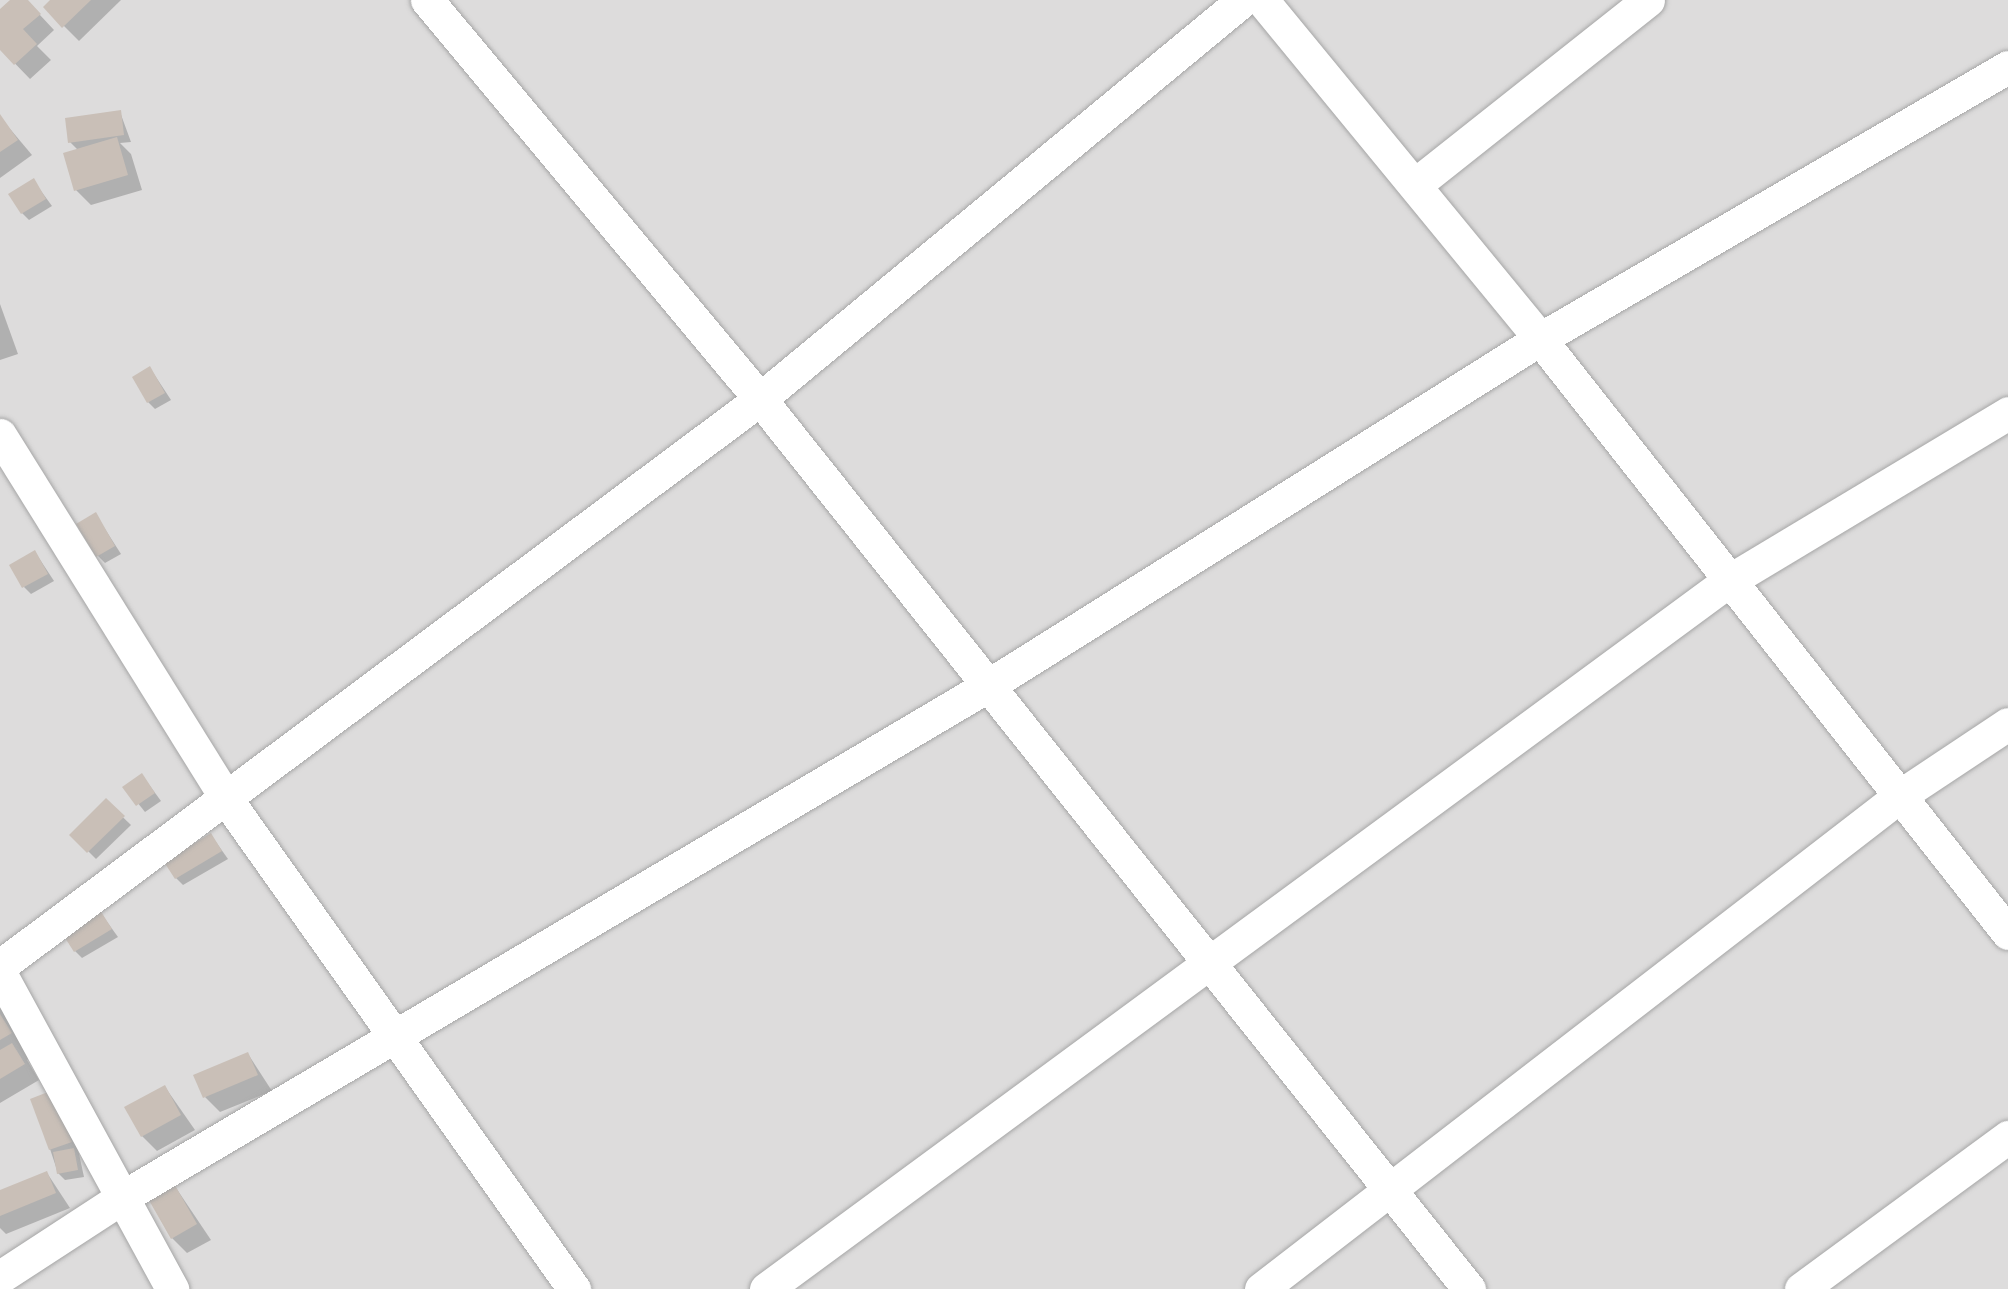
<!DOCTYPE html>
<html>
<head>
<meta charset="utf-8">
<style>
	body { margin:0 }
	#map { position:relative; width:2008px; height:1289px; overflow:hidden; background:#f1ede5; font-family:"Titillium Web",sans-serif }
	div>[style] { position:absolute }
	.residential>* { inset:0; background:#dddcdc }
	.shadow>* { inset:0; background:#0003 }
	.building>* { inset:0; background:#c9bfb7 }
	.roads { filter:drop-shadow(0 0 2px #a6a6a6) drop-shadow(0 0 2px #a6a6a6) }
	.minor>* { height:33px; margin:-16.5px; padding:0 16.5px; transform-origin:16.5px; border-radius:16.5px; background:#fff }
	span { translate:-50% -50%; white-space:nowrap; text-align:center; line-height:1.15; -webkit-text-stroke:5px #fff; paint-order:stroke }
</style>
</head>
<body>
<div id="map">
	<div class="residential">
		<div style="clip-path:polygon(0 0,2008px 0,2008px 1289px,0 1289px)"></div>
	</div>
	<div class="shadow">
		<div style="clip-path:polygon(13px 0,26px 0,54px 30px,37px 46px,51px 60px,30px 79px,0 48px,0 12px)"></div>
		<div style="clip-path:polygon(52px 0,121px 0,79px 41px,45px 7px)"></div>
		<div style="clip-path:polygon(120px 112px,131px 142px,120px 143px,131px 154px,142px 190px,91px 205px,76px 190px,79px 151px,70px 142px)"></div>
		<div style="clip-path:polygon(0 117px,32px 155px,0 178px)"></div>
		<div style="clip-path:polygon(33px 180px,52px 206px,29px 220px,22px 213px)"></div>
		<div style="clip-path:polygon(0 304px,18px 354px,0 360px)"></div>
		<div style="clip-path:polygon(150px 368px,171px 400px,155px 409px,148px 402px)"></div>
		<div style="clip-path:polygon(96px 515px,121px 554px,105px 563px,98px 556px)"></div>
		<div style="clip-path:polygon(35px 552px,54px 581px,31px 594px,24px 587px)"></div>
		<div style="clip-path:polygon(142px 775px,161px 801px,145px 812px,125px 787px)"></div>
		<div style="clip-path:polygon(106px 801px,131px 825px,96px 859px,72px 835px)"></div>
		<div style="clip-path:polygon(211px 835px,228px 859px,183px 885px,176px 878px)"></div>
		<div style="clip-path:polygon(100px 912px,118px 937px,82px 958px,75px 951px)"></div>
		<div style="clip-path:polygon(0 1005px,33px 1056px,27px 1060px,39px 1080px,0 1103px)"></div>
		<div style="clip-path:polygon(248px 1054px,272px 1091px,220px 1112px,205px 1097px)"></div>
		<div style="clip-path:polygon(165px 1087px,195px 1130px,157px 1151px,142px 1136px)"></div>
		<div style="clip-path:polygon(52px 1092px,78px 1149px,84px 1177px,65px 1180px,58px 1173px,50px 1149px)"></div>
		<div style="clip-path:polygon(47px 1173px,70px 1208px,6px 1234px,0 1228px,0 1192px)"></div>
		<div style="clip-path:polygon(172px 1182px,211px 1240px,187px 1253px,172px 1238px)"></div>
	</div>
	<div class="building">
		<div style="clip-path:polygon(10px 0,28px 0,41px 14px,23px 29px,37px 44px,14px 65px,0 50px,0 9px)"></div>
		<div style="clip-path:polygon(50px 0,91px 0,62px 28px,43px 7px)"></div>
		<div style="clip-path:polygon(121px 110px,124px 135px,68px 143px,65px 118px)"></div>
		<div style="clip-path:polygon(0 114px,18px 140px,0 152px)"></div>
		<div style="clip-path:polygon(117px 137px,128px 175px,74px 191px,63px 153px)"></div>
		<div style="clip-path:polygon(34px 178px,46px 199px,21px 214px,8px 194px)"></div>
		<div style="clip-path:polygon(150px 366px,165px 393px,147px 403px,132px 377px)"></div>
		<div style="clip-path:polygon(96px 512px,115px 546px,96px 557px,76px 524px)"></div>
		<div style="clip-path:polygon(35px 550px,48px 574px,22px 588px,9px 565px)"></div>
		<div style="clip-path:polygon(142px 773px,155px 793px,136px 806px,122px 787px)"></div>
		<div style="clip-path:polygon(106px 798px,125px 816px,87px 853px,69px 835px)"></div>
		<div style="clip-path:polygon(211px 833px,222px 851px,175px 879px,164px 862px)"></div>
		<div style="clip-path:polygon(100px 910px,112px 929px,74px 952px,62px 933px)"></div>
		<div style="clip-path:polygon(0 1014px,12px 1033px,0 1040px)"></div>
		<div style="clip-path:polygon(12px 1043px,25px 1064px,0 1079px,0 1050px)"></div>
		<div style="clip-path:polygon(248px 1052px,258px 1075px,203px 1098px,193px 1075px)"></div>
		<div style="clip-path:polygon(165px 1085px,181px 1115px,141px 1137px,124px 1107px)"></div>
		<div style="clip-path:polygon(53px 1090px,72px 1142px,49px 1150px,30px 1099px)"></div>
		<div style="clip-path:polygon(74px 1148px,78px 1170px,57px 1174px,53px 1152px)"></div>
		<div style="clip-path:polygon(47px 1171px,56px 1193px,0 1216px,0 1190px)"></div>
		<div style="clip-path:polygon(172px 1180px,197px 1224px,171px 1239px,146px 1195px)"></div>
	</div>
	<div class="roads">
		<div class="minor">
			<div style="left:427px;top:0;width:520px;rotate:50.15deg"></div>
			<div style="left:760px;top:399px;width:1138px;rotate:51.46deg"></div>
			<div style="left:1262px;top:0;width:438px;rotate:50.6deg"></div>
			<div style="left:1540px;top:339px;width:756px;rotate:51.77deg"></div>
			<div style="left:1416px;top:184px;width:296px;rotate:-38.4deg"></div>
			<div style="left:0;top:435px;width:430px;rotate:58.1deg"></div>
			<div style="left:227px;top:800px;width:600px;rotate:54.64deg"></div>
			<div style="left:0;top:966px;width:948px;rotate:-36.72deg"></div>
			<div style="left:760px;top:399px;width:626px;rotate:-39.56deg"></div>
			<div style="left:0;top:973px;width:360px;rotate:61.4deg"></div>
			<div style="left:0;top:1277px;width:150px;rotate:-33.1deg"></div>
			<div style="left:126px;top:1195px;width:1002px;rotate:-30.58deg"></div>
			<div style="left:989px;top:685px;width:651px;rotate:-32.13deg"></div>
			<div style="left:1540px;top:339px;width:541px;rotate:-30.17deg"></div>
			<div style="left:766px;top:1289px;width:1193px;rotate:-36.34deg"></div>
			<div style="left:1727px;top:582px;width:328px;rotate:-31deg"></div>
			<div style="left:1261px;top:1289px;width:808px;rotate:-37.66deg"></div>
			<div style="left:1901px;top:795px;width:128px;rotate:-33.6deg"></div>
			<div style="left:1801px;top:1289px;width:257px;rotate:-36.3deg"></div>
		</div>
	</div>
</div>
</body>
</html>
